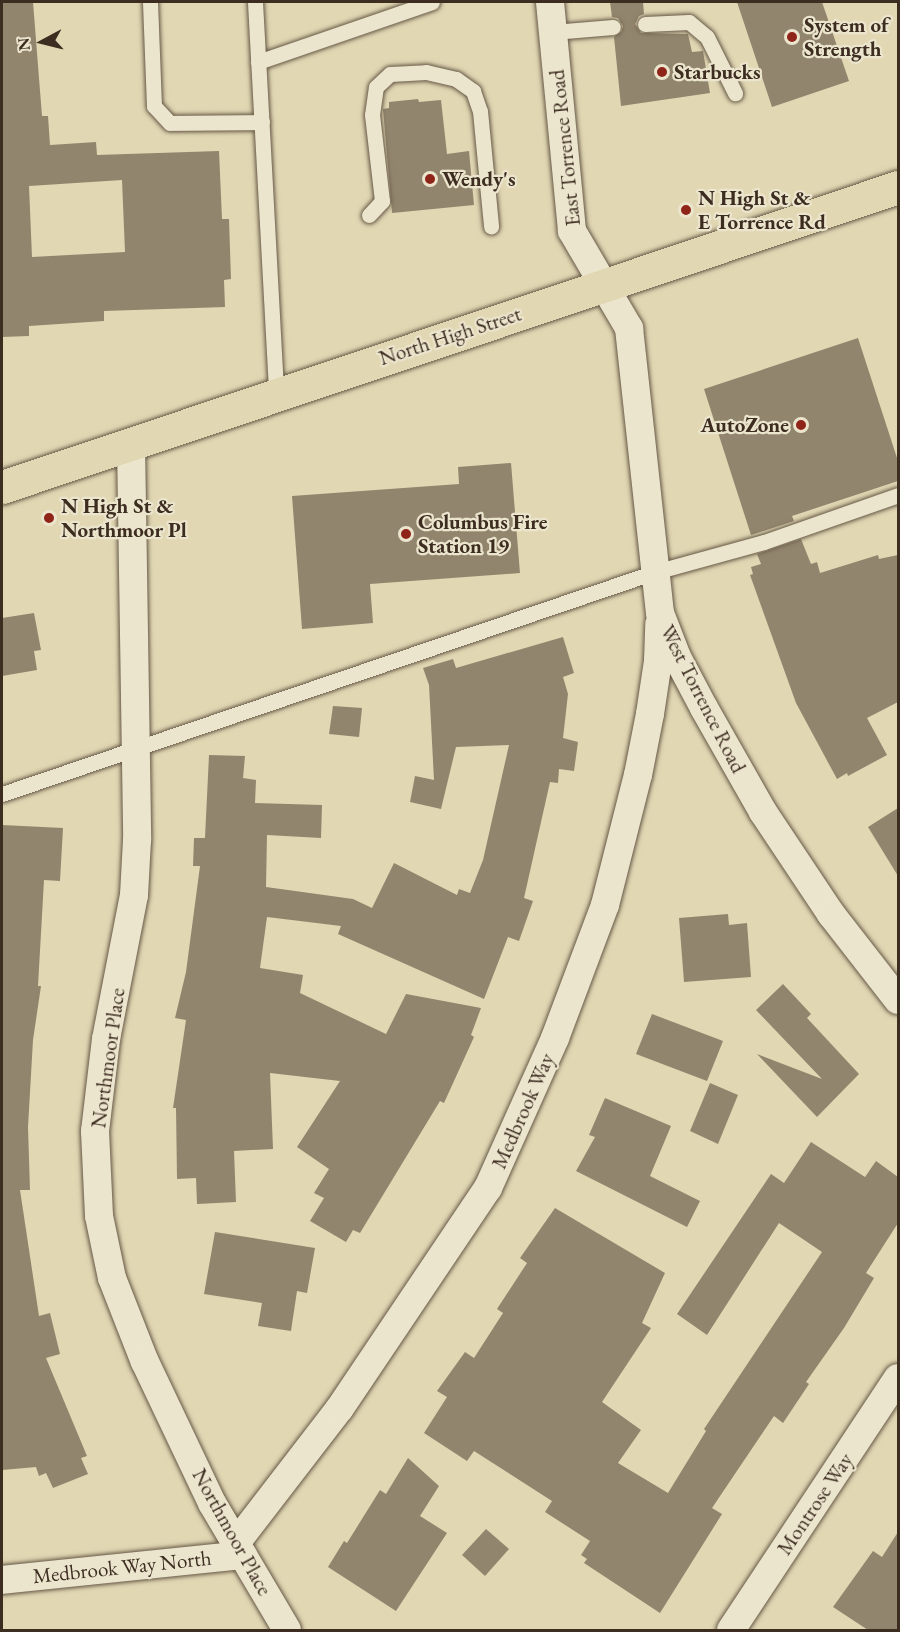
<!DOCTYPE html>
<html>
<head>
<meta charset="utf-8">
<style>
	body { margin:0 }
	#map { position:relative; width:900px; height:1632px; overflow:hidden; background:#e1d7b3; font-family:"EB Garamond",serif }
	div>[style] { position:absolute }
	.building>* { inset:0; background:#92856d }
	.roads { filter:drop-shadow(0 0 2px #665846) drop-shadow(0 0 2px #665846) }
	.lane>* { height:15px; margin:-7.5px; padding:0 7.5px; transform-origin:7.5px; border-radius:7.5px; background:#ece5ce }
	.street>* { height:28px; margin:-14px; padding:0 14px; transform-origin:14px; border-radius:14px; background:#ece5ce }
	.primary>* { height:33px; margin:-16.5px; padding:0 16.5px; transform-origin:16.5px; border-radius:16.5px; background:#e1d7b3 }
	.dots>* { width:16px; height:16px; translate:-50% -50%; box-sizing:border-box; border:3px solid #ece5ce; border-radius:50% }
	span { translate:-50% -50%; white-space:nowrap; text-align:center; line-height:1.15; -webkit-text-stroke:4.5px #ece5ce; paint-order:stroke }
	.poi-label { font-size:21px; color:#3d2d21; font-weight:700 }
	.left { translate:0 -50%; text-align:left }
	.right { translate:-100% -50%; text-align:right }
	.street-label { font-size:21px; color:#3d2d21 }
	.frame { position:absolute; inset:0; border:3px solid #3d2d21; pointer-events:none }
	.north { position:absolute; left:12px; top:12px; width:60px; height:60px; -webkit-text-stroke:4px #ece5ce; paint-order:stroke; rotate:263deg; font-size:16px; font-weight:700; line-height:24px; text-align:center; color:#3d2d21 }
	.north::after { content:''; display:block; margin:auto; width:21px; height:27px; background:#3d2d21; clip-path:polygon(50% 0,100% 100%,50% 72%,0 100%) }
</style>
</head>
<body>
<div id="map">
	<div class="building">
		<div style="clip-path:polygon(evenodd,2px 2px,33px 2px,42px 116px,48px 116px,50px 145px,96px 142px,97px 155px,219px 151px,222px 219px,229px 219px,231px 279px,224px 280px,225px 307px,104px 311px,104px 321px,29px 326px,29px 336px,2px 337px,2px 2px,122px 180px,125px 252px,32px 257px,29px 186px,122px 180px)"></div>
		<div style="clip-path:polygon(610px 2px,643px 2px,644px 14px,639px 16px,635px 24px,641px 33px,688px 34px,692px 52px,703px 51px,710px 93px,621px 106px,614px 37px,621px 32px,623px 26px,618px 18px,612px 17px)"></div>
		<div style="clip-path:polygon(737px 2px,822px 2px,849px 81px,772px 107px)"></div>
		<div style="clip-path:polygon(418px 99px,419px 102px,441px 100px,447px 154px,469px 151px,474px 205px,392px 213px,383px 109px,389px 108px,389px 102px)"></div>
		<div style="clip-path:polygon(858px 338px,898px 461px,898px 481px,792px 516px,794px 521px,751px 535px,704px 389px)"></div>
		<div style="clip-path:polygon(511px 463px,520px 573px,370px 584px,373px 623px,302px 629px,292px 496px,459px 484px,458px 467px)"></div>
		<div style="clip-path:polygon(801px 539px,811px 564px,817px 562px,820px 573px,878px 555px,879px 559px,898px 555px,898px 702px,867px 718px,887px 755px,848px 776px,847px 773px,837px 779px,796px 703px,750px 575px,753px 574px,751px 567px,761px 564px,757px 554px)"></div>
		<div style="clip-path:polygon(34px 613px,41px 650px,34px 651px,37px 670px,2px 676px,2px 618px)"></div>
		<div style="clip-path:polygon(563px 637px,574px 673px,563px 677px,568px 694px,563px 738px,578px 742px,574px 771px,559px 769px,558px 783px,550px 782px,524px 898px,533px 901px,519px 941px,508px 937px,484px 999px,338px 934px,341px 926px,267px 917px,260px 968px,303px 975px,300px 993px,386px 1034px,406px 994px,481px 1008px,471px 1035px,474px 1037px,444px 1103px,440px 1101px,360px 1233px,353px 1230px,346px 1242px,310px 1221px,324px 1198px,314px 1193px,329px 1169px,297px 1147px,340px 1081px,270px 1073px,273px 1149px,234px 1151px,236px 1202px,197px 1204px,196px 1178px,177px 1179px,176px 1108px,173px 1108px,186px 1020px,175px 1018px,186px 972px,200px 866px,193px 866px,194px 838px,205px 838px,209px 755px,245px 756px,243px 778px,256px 780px,255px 803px,322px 805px,321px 838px,267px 835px,266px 887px,353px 899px,372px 908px,394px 863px,457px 895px,459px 889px,470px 893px,483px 860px,509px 745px,456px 747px,441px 809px,410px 802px,415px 776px,434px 780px,429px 685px,423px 668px,453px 659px,456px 668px)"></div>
		<div style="clip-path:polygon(333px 706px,362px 708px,359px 737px,329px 734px)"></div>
		<div style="clip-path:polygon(898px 808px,898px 876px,868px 827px)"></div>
		<div style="clip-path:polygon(2px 825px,63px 828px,60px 881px,44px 880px,38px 986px,41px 986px,33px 1040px,28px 1127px,30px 1190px,20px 1190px,39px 1316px,50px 1313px,60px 1354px,46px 1358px,87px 1456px,81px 1458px,88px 1474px,53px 1488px,46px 1473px,39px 1476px,36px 1467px,2px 1470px)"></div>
		<div style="clip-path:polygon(728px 914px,729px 925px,747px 923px,751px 977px,684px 982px,679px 918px)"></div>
		<div style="clip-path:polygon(783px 984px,811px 1014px,807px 1018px,859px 1074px,817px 1117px,757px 1054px,822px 1079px,756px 1010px)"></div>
		<div style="clip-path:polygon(652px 1014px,723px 1041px,707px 1081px,636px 1054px)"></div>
		<div style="clip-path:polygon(710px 1083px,738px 1095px,718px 1144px,690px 1131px)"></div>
		<div style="clip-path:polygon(605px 1098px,671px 1126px,650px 1176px,700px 1201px,687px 1227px,576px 1171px,595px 1137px,589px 1135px)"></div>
		<div style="clip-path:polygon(811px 1142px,865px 1177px,876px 1161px,898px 1177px,898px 1223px,866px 1273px,874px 1278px,844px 1328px,806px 1382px,809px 1384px,783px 1423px,774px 1416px,712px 1508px,722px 1514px,660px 1613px,584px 1563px,587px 1559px,581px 1555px,590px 1541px,545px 1512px,552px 1501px,474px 1451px,467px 1461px,424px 1433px,447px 1397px,437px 1391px,465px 1352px,474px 1358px,503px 1313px,497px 1309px,527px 1263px,520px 1258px,555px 1208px,665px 1273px,642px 1323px,651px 1328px,602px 1402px,641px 1430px,618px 1463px,668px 1493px,706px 1431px,704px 1429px,822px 1252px,779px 1223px,707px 1335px,677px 1314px,771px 1174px,784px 1183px)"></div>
		<div style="clip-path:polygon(215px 1232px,315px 1248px,307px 1293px,297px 1291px,291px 1331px,258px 1326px,262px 1303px,204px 1294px)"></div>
		<div style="clip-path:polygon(408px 1458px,439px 1486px,420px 1516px,447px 1533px,396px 1611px,328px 1567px,344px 1541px,347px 1543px,380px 1490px,386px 1494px)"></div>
		<div style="clip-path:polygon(486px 1529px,509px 1549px,485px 1576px,462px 1555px)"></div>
		<div style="clip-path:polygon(898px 1532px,898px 1630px,868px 1630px,833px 1607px,873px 1551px,882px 1557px)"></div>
	</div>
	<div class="roads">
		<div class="lane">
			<div style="left:150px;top:2px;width:104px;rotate:87.8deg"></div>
			<div style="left:154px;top:106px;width:23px;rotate:47deg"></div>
			<div style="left:170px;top:123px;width:92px;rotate:-0.6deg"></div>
			<div style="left:255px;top:2px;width:392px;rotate:86.9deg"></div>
			<div style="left:645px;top:24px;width:44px;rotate:-2.6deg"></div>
			<div style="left:689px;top:22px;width:23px;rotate:40deg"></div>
			<div style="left:707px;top:37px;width:63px;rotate:63.4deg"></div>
			<div style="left:553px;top:32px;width:60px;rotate:-4.8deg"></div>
			<div style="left:258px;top:62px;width:184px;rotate:-19deg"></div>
			<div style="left:369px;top:215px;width:19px;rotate:-47deg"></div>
			<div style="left:382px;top:201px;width:87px;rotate:-96.6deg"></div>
			<div style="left:372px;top:115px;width:28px;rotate:-82deg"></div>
			<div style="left:376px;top:87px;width:19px;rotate:-43deg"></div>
			<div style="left:390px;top:74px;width:36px;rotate:-3deg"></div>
			<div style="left:426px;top:72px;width:31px;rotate:13deg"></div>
			<div style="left:456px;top:79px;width:21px;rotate:35deg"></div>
			<div style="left:473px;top:91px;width:21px;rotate:71deg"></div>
			<div style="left:480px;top:111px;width:116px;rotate:84.5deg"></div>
			<div style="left:2px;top:794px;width:690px;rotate:-18.78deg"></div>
			<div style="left:655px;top:572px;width:113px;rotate:-15.4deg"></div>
			<div style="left:764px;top:542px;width:142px;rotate:-19.3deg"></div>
		</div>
		<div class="street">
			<div style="left:550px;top:2px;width:230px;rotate:84.5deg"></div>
			<div style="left:572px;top:231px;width:113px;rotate:59.6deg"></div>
			<div style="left:629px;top:328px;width:287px;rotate:83.8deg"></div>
			<div style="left:660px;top:613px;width:47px;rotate:68.9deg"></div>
			<div style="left:677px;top:657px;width:58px;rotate:62.1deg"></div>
			<div style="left:704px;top:708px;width:120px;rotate:60.4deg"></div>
			<div style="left:763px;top:812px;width:123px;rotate:56.3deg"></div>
			<div style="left:831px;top:914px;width:109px;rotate:52.1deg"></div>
			<div style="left:131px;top:443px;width:397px;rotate:89.1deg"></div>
			<div style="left:137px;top:840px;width:55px;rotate:93.1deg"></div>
			<div style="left:134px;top:895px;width:147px;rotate:101deg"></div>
			<div style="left:106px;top:1039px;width:93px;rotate:96.8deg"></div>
			<div style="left:95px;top:1131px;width:85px;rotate:87.3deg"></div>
			<div style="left:99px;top:1216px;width:63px;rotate:78.2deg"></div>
			<div style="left:112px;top:1278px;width:90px;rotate:68.6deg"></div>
			<div style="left:145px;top:1362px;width:156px;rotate:64.6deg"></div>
			<div style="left:212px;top:1503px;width:147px;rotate:59.4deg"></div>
			<div style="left:236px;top:1543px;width:170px;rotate:-52.4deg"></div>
			<div style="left:340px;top:1408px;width:265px;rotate:-56.1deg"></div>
			<div style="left:488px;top:1188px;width:164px;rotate:-65.9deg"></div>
			<div style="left:555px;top:1038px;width:142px;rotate:-69.4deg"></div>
			<div style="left:605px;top:905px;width:134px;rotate:-75.8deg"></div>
			<div style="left:638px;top:775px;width:62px;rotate:-78.9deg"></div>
			<div style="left:650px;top:714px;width:54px;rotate:-81.4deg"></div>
			<div style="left:658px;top:661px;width:37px;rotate:-88deg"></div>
			<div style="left:2px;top:1580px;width:242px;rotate:-5.9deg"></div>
			<div style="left:731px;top:1630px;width:302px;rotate:-56.5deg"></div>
		</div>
		<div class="primary">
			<div style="left:2px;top:487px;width:945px;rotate:-18.51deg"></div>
		</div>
	</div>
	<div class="dots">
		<div style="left:792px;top:37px;background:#8f2418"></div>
		<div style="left:662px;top:72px;background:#8f2418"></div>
		<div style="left:430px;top:179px;background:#8f2418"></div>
		<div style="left:686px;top:210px;background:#8f2418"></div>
		<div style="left:801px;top:425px;background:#8f2418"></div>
		<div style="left:49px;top:518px;background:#8f2418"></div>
		<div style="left:406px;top:534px;background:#8f2418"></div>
	</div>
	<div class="poi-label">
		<span class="left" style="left:804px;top:37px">System of<br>Strength</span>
		<span class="left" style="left:674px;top:72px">Starbucks</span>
		<span class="left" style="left:442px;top:179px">Wendy's</span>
		<span class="left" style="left:698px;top:210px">N High St &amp;<br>E Torrence Rd</span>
		<span class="right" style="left:789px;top:425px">AutoZone</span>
		<span class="left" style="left:61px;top:518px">N High St &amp;<br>Northmoor Pl</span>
		<span class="left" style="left:418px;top:534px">Columbus Fire<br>Station 19</span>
	</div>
	<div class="street-label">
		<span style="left:565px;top:148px;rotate:-96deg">East Torrence Road</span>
		<span style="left:450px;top:336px;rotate:-18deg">North High Street</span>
		<span style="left:703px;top:699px;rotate:63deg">West Torrence Road</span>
		<span style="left:108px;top:1058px;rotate:-82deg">Northmoor Place</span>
		<span style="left:523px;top:1111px;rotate:-66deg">Medbrook Way</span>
		<span style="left:815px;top:1504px;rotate:-56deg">Montrose Way</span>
		<span style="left:232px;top:1532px;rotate:61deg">Northmoor Place</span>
		<span style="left:122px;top:1567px;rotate:-6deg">Medbrook Way North</span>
	</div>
	<div class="frame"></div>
	<div class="north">N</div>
</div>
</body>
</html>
